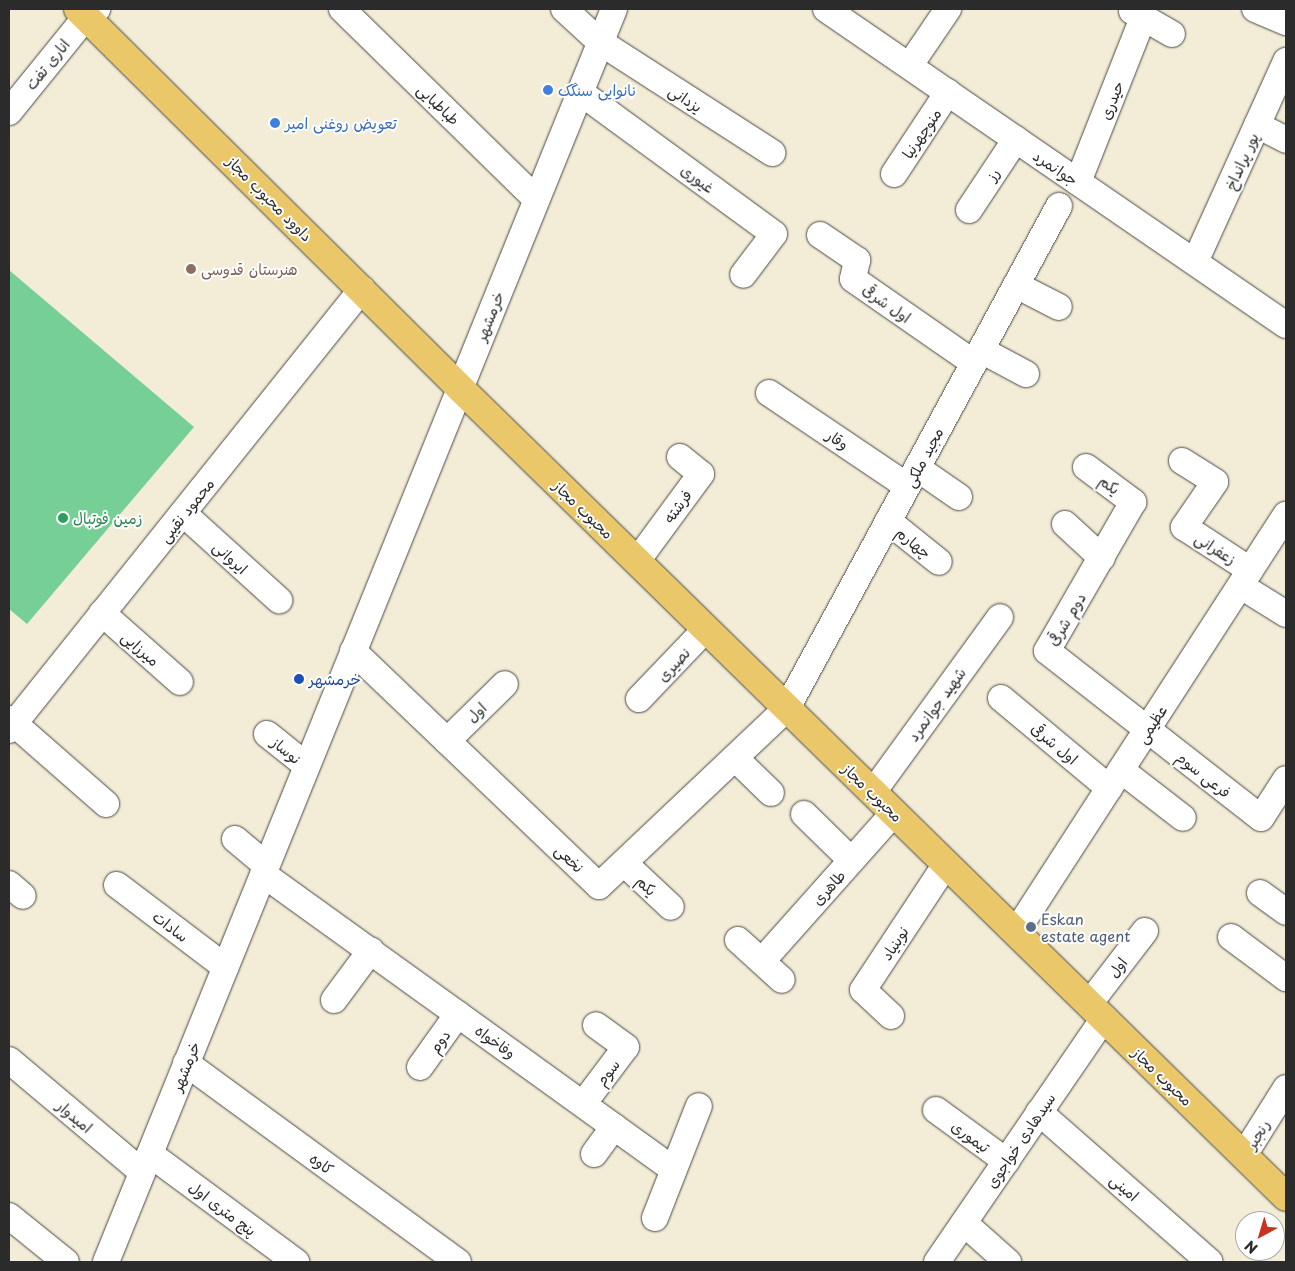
<!DOCTYPE html>
<html>
<head>
<meta charset="utf-8">
<style>
	body { margin:0 }
	#map { position:relative; width:1295px; height:1271px; overflow:hidden; background:#f3ecd6; font-family:"Playpen Sans","Playpen Sans Arabic",sans-serif }
	div>[style] { position:absolute }
	.green>* { inset:0; background:#76d096 }
	.roads { filter:drop-shadow(0 0 1px #494845) drop-shadow(0 0 1px #494845) }
	.minor>* { height:26px; margin:-13px; padding:0 13px; transform-origin:13px; border-radius:13px; background:#fff }
	.major>* { height:28px; margin:-14px; padding:0 14px; transform-origin:14px; border-radius:14px; background:#eac769 }
	.dots>* { width:14px; height:14px; translate:-50% -50%; box-sizing:border-box; border:2px solid #fff; border-radius:50% }
	span { translate:-50% -50%; white-space:nowrap; text-align:center; line-height:1.15; -webkit-text-stroke:4px #fff; paint-order:stroke }
	.street-label { font-size:15px; color:#2b2b2b }
	.shop-label { font-size:15px; color:#366cbe }
	.left { translate:0 -50%; text-align:left }
	.education-label { font-size:15px; color:#785e54 }
	.leisure-label { font-size:15px; color:#27864d }
	.transit-label { font-size:15px; color:#164399 }
	.service-label { font-size:15px; color:#4e5e75 }
	.frame { position:absolute; inset:0; border:10px solid #2b2b2b; pointer-events:none }
	.north { position:absolute; left:1235px; top:1211px; width:50px; height:50px; box-sizing:border-box; background:#fff; border:1px solid #aaa; border-radius:50%; rotate:219deg; font-size:14px; font-weight:700; line-height:20px; text-align:center; color:#2b2b2b }
	.north::after { content:''; display:block; margin:auto; width:18px; height:22px; background:#c8321e; clip-path:polygon(50% 0,100% 100%,50% 72%,0 100%) }
</style>
</head>
<body>
<div id="map">
	<div class="green">
		<div style="clip-path:polygon(9px 270px,194px 427px,27px 624px,9px 609px)"></div>
	</div>
	<div class="roads">
		<div class="minor">
			<div style="left:342px;top:9px;width:272px;rotate:44.4deg"></div>
			<div style="left:564px;top:9px;width:49px;rotate:42.5deg"></div>
			<div style="left:600px;top:42px;width:205px;rotate:32.8deg"></div>
			<div style="left:826px;top:9px;width:558px;rotate:34.49deg"></div>
			<div style="left:1255px;top:9px;width:34px;rotate:23deg"></div>
			<div style="left:1132px;top:11px;width:46px;rotate:29.9deg"></div>
			<div style="left:910px;top:65px;width:68px;rotate:-55.8deg"></div>
			<div style="left:580px;top:92px;width:240px;rotate:36.2deg"></div>
			<div style="left:774px;top:234px;width:51px;rotate:127.1deg"></div>
			<div style="left:9px;top:112px;width:122px;rotate:-51deg"></div>
			<div style="left:86px;top:17px;width:14px;rotate:-36deg"></div>
			<div style="left:1257px;top:125px;width:33px;rotate:27deg"></div>
			<div style="left:894px;top:174px;width:98px;rotate:-56.6deg"></div>
			<div style="left:1078px;top:182px;width:176px;rotate:-68.4deg"></div>
			<div style="left:969px;top:210px;width:85px;rotate:-56.5deg"></div>
			<div style="left:820px;top:235px;width:45px;rotate:34deg"></div>
			<div style="left:857px;top:260px;width:19px;rotate:102deg"></div>
			<div style="left:853px;top:279px;width:147px;rotate:34.8deg"></div>
			<div style="left:1195px;top:262px;width:221px;rotate:-65.6deg"></div>
			<div style="left:1016px;top:285px;width:48px;rotate:27.1deg"></div>
			<div style="left:981px;top:350px;width:51px;rotate:28.1deg"></div>
			<div style="left:769px;top:393px;width:166px;rotate:34deg"></div>
			<div style="left:1182px;top:461px;width:39px;rotate:32deg"></div>
			<div style="left:1215px;top:482px;width:55px;rotate:124.6deg"></div>
			<div style="left:1184px;top:527px;width:79px;rotate:33.1deg"></div>
			<div style="left:1086px;top:467px;width:59px;rotate:36.7deg"></div>
			<div style="left:1133px;top:502px;width:172px;rotate:120deg"></div>
			<div style="left:1047px;top:651px;width:271px;rotate:38deg"></div>
			<div style="left:1261px;top:818px;width:46px;rotate:-57.3deg"></div>
			<div style="left:917px;top:468px;width:51px;rotate:34.6deg"></div>
			<div style="left:183px;top:513px;width:130px;rotate:42.2deg"></div>
			<div style="left:888px;top:521px;width:65px;rotate:38.8deg"></div>
			<div style="left:1065px;top:524px;width:50px;rotate:42.6deg"></div>
			<div style="left:637px;top:561px;width:108px;rotate:-53.7deg"></div>
			<div style="left:701px;top:474px;width:27px;rotate:-141deg"></div>
			<div style="left:1241px;top:586px;width:53px;rotate:31.9deg"></div>
			<div style="left:102px;top:613px;width:104px;rotate:41.5deg"></div>
			<div style="left:353px;top:651px;width:340px;rotate:43.7deg"></div>
			<div style="left:599px;top:886px;width:259px;rotate:-43.4deg"></div>
			<div style="left:787px;top:708px;width:571px;rotate:-61.55deg"></div>
			<div style="left:1001px;top:698px;width:141px;rotate:39.8deg"></div>
			<div style="left:639px;top:699px;width:97px;rotate:-46.3deg"></div>
			<div style="left:9px;top:719px;width:129px;rotate:41.2deg"></div>
			<div style="left:9px;top:730px;width:565px;rotate:-51.32deg"></div>
			<div style="left:267px;top:734px;width:51px;rotate:38.7deg"></div>
			<div style="left:447px;top:741px;width:81px;rotate:-44.5deg"></div>
			<div style="left:735px;top:758px;width:50px;rotate:44.2deg"></div>
			<div style="left:1121px;top:770px;width:78px;rotate:37.7deg"></div>
			<div style="left:873px;top:792px;width:216px;rotate:-54deg"></div>
			<div style="left:804px;top:814px;width:66px;rotate:44.4deg"></div>
			<div style="left:235px;top:839px;width:40px;rotate:40deg"></div>
			<div style="left:624px;top:863px;width:64px;rotate:43.1deg"></div>
			<div style="left:263px;top:874px;width:506px;rotate:35.76deg"></div>
			<div style="left:9px;top:884px;width:18px;rotate:41deg"></div>
			<div style="left:117px;top:885px;width:136px;rotate:37.2deg"></div>
			<div style="left:1260px;top:893px;width:32px;rotate:36deg"></div>
			<div style="left:1016px;top:932px;width:497px;rotate:-57.1deg"></div>
			<div style="left:1231px;top:937px;width:69px;rotate:36.7deg"></div>
			<div style="left:738px;top:940px;width:59px;rotate:42.3deg"></div>
			<div style="left:762px;top:961px;width:198px;rotate:-48.3deg"></div>
			<div style="left:334px;top:1000px;width:62px;rotate:-53.5deg"></div>
			<div style="left:1089px;top:1004px;width:92px;rotate:-52.5deg"></div>
			<div style="left:891px;top:1016px;width:38px;rotate:-137deg"></div>
			<div style="left:863px;top:990px;width:151px;rotate:-56.6deg"></div>
			<div style="left:9px;top:1060px;width:174px;rotate:40.1deg"></div>
			<div style="left:186px;top:1063px;width:337px;rotate:36.2deg"></div>
			<div style="left:420px;top:1067px;width:65px;rotate:-54.4deg"></div>
			<div style="left:583px;top:1104px;width:71px;rotate:-53deg"></div>
			<div style="left:626px;top:1047px;width:37px;rotate:-144deg"></div>
			<div style="left:936px;top:1110px;width:87px;rotate:36.1deg"></div>
			<div style="left:1039px;top:1112px;width:227px;rotate:41.3deg"></div>
			<div style="left:150px;top:1154px;width:182px;rotate:36.5deg"></div>
			<div style="left:594px;top:1154px;width:34px;rotate:-54deg"></div>
			<div style="left:1244px;top:1155px;width:79px;rotate:-57.9deg"></div>
			<div style="left:9px;top:1216px;width:73px;rotate:38.9deg"></div>
			<div style="left:655px;top:1218px;width:120px;rotate:-68.6deg"></div>
			<div style="left:964px;top:1223px;width:59px;rotate:41.6deg"></div>
			<div style="left:106px;top:1262px;width:1352px;rotate:-67.93deg"></div>
			<div style="left:937px;top:1262px;width:296px;rotate:-55.6deg"></div>
		</div>
		<div class="major">
			<div style="left:78px;top:9px;width:538px;rotate:44.77deg"></div>
			<div style="left:460px;top:388px;width:1156px;rotate:44.4deg"></div>
		</div>
	</div>
	<div class="dots">
		<div style="left:548px;top:90px;background:#3f7fe0"></div>
		<div style="left:275px;top:123px;background:#3f7fe0"></div>
		<div style="left:191px;top:269px;background:#8d6e63"></div>
		<div style="left:63px;top:518px;background:#2e9e5b"></div>
		<div style="left:299px;top:679px;background:#1a4fb4"></div>
		<div style="left:1031px;top:927px;background:#5c6f8a"></div>
	</div>
	<div class="street-label">
		<span style="left:47px;top:64px;rotate:-51deg">اناری تفت</span>
		<span style="left:686px;top:98px;rotate:33deg">یزدانی</span>
		<span style="left:1111px;top:100px;rotate:-68deg">حیدری</span>
		<span style="left:439px;top:104px;rotate:44deg">طباطبایی</span>
		<span style="left:921px;top:133px;rotate:-56deg">منوچهرنیا</span>
		<span style="left:1241px;top:161px;rotate:-66deg">پور پرانداخ</span>
		<span style="left:1056px;top:167px;rotate:34deg">جوانمرد</span>
		<span style="left:992px;top:174px;rotate:-57deg">رز</span>
		<span style="left:698px;top:178px;rotate:36deg">غیوری</span>
		<span style="left:270px;top:198px;rotate:45deg">داوود محبوب مجاز</span>
		<span style="left:887px;top:303px;rotate:35deg">اول شرقی</span>
		<span style="left:489px;top:316px;rotate:-68deg">خرمشهر</span>
		<span style="left:838px;top:439px;rotate:34deg">وقار</span>
		<span style="left:923px;top:457px;rotate:-62deg">مجید ملکی</span>
		<span style="left:1110px;top:484px;rotate:37deg">یکم</span>
		<span style="left:677px;top:506px;rotate:-54deg">فرشته</span>
		<span style="left:584px;top:509px;rotate:44deg">محبوب مجاز</span>
		<span style="left:186px;top:510px;rotate:-51deg">محمود نقیبی</span>
		<span style="left:914px;top:542px;rotate:39deg">چهارم</span>
		<span style="left:1216px;top:548px;rotate:33deg">زعفرانی</span>
		<span style="left:231px;top:557px;rotate:42deg">ایروانی</span>
		<span style="left:1066px;top:619px;rotate:-59deg">دوم شرقی</span>
		<span style="left:141px;top:648px;rotate:41deg">میرزایی</span>
		<span style="left:673px;top:664px;rotate:-47deg">نصیری</span>
		<span style="left:936px;top:704px;rotate:-54deg">شهید جوانمرد</span>
		<span style="left:476px;top:712px;rotate:-44deg">اول</span>
		<span style="left:1151px;top:724px;rotate:-57deg">عظیمی</span>
		<span style="left:1055px;top:743px;rotate:40deg">اول شرقی</span>
		<span style="left:287px;top:750px;rotate:39deg">نوساز</span>
		<span style="left:1204px;top:774px;rotate:38deg">فرعی سوم</span>
		<span style="left:873px;top:792px;rotate:44deg">محبوب مجاز</span>
		<span style="left:570px;top:858px;rotate:44deg">نخعی</span>
		<span style="left:647px;top:885px;rotate:44deg">یکم</span>
		<span style="left:828px;top:887px;rotate:-48deg">طاهری</span>
		<span style="left:171px;top:926px;rotate:37deg">سادات</span>
		<span style="left:894px;top:943px;rotate:-57deg">نوبنیاد</span>
		<span style="left:1117px;top:967px;rotate:-52deg">اول</span>
		<span style="left:439px;top:1041px;rotate:-55deg">دوم</span>
		<span style="left:496px;top:1041px;rotate:36deg">وفاخواه</span>
		<span style="left:185px;top:1066px;rotate:-68deg">خرمشهر</span>
		<span style="left:607px;top:1072px;rotate:-53deg">سوم</span>
		<span style="left:1163px;top:1076px;rotate:44deg">محبوب مجاز</span>
		<span style="left:75px;top:1116px;rotate:40deg">امیدوار</span>
		<span style="left:1257px;top:1134px;rotate:-58deg">رنجبر</span>
		<span style="left:971px;top:1136px;rotate:36deg">تیموری</span>
		<span style="left:1020px;top:1140px;rotate:-56deg">سیدهادی خواجوی</span>
		<span style="left:322px;top:1163px;rotate:36deg">کاوه</span>
		<span style="left:1125px;top:1187px;rotate:41deg">امینی</span>
		<span style="left:223px;top:1208px;rotate:37deg">پنج متری اول</span>
	</div>
	<div class="shop-label">
		<span class="left" style="left:558px;top:90px">نانوایی سنگک</span>
		<span class="left" style="left:285px;top:123px">تعویض روغنی امیر</span>
	</div>
	<div class="education-label">
		<span class="left" style="left:201px;top:269px">هنرستان قدوسی</span>
	</div>
	<div class="leisure-label">
		<span class="left" style="left:73px;top:518px">زمین فوتبال</span>
	</div>
	<div class="transit-label">
		<span class="left" style="left:309px;top:679px">خرمشهر</span>
	</div>
	<div class="service-label">
		<span class="left" style="left:1041px;top:927px">Eskan<br>estate agent</span>
	</div>
	<div class="frame"></div>
	<div class="north">N</div>
</div>
</body>
</html>
